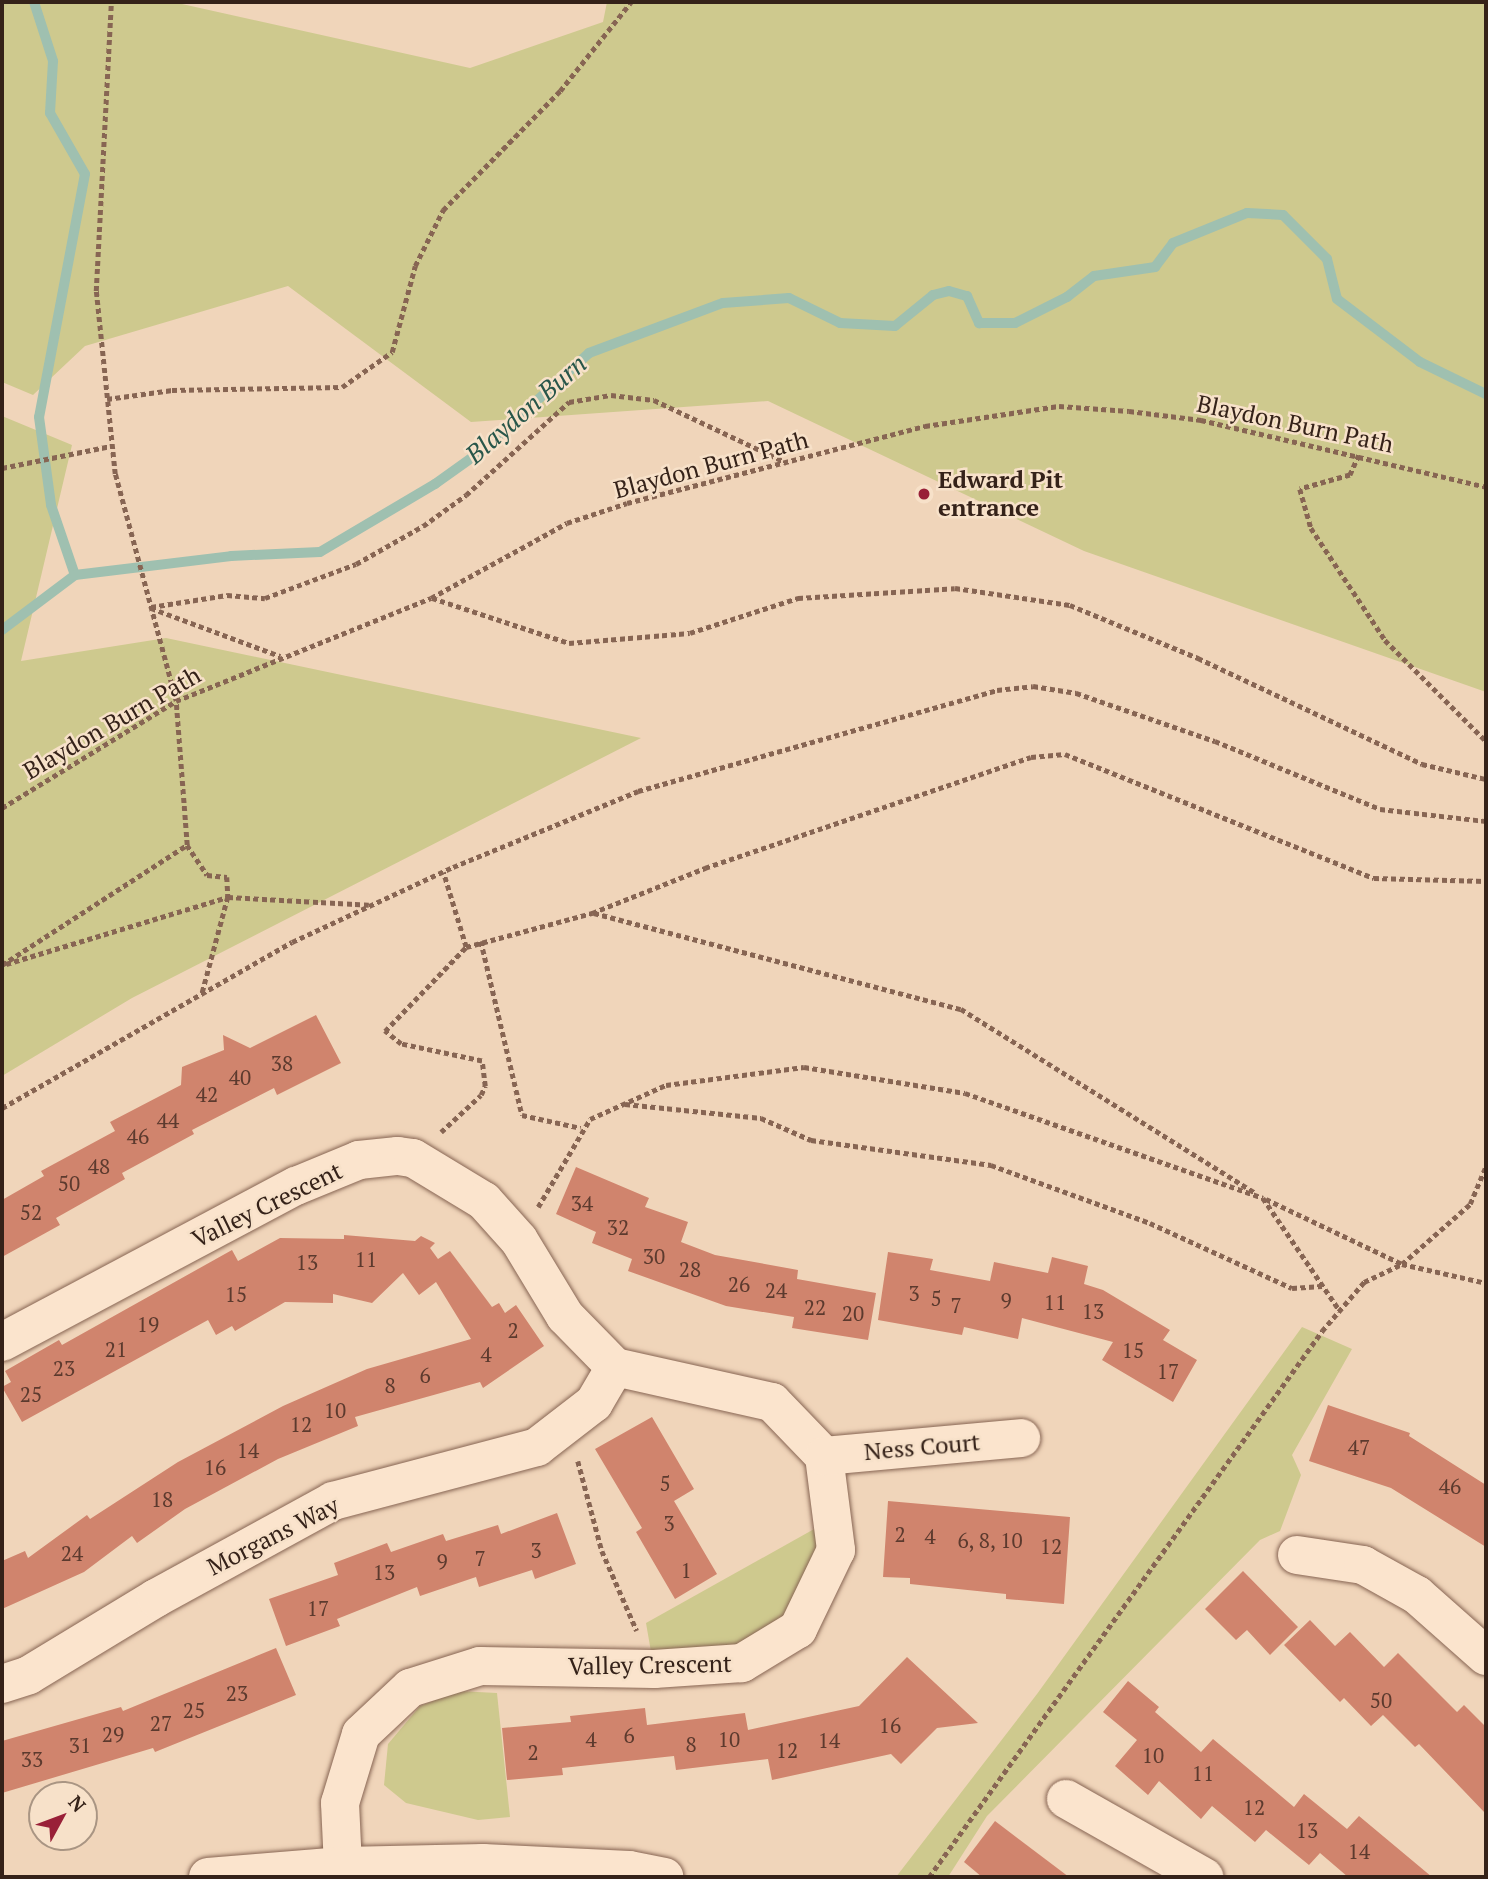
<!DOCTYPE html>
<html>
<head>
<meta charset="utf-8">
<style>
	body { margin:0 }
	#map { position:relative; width:1488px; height:1879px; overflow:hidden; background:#f0d5ba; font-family:"PT Serif",serif }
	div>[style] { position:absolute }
	.green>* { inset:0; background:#cec98e }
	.stream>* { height:10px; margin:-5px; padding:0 5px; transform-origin:5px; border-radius:5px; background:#9fc0b0 }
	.building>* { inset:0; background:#d0846d }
	.path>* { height:4.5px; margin-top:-2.25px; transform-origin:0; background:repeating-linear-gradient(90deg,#876553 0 5px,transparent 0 8.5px) }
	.roads { filter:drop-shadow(0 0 2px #876553) drop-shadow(0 0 2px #876553) }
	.minor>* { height:38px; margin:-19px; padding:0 19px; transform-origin:19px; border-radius:19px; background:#fbe4cd }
	.dots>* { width:19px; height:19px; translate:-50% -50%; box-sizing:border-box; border:4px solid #f7e1c9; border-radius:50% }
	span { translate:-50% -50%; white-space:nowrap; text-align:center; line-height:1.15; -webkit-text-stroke:5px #f7e1c9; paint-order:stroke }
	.number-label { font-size:21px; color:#5c3a2e }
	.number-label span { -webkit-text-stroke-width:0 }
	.street-label { font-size:24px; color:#352219 }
	.poi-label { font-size:24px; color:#352219; font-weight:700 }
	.left { translate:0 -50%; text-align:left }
	.water-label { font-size:26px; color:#28564a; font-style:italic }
	.frame { position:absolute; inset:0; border:4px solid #352219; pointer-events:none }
	.north { position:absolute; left:28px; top:1781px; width:70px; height:70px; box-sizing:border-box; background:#f7e1c9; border:2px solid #a99583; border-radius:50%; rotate:49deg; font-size:19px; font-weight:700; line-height:28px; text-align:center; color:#352219 }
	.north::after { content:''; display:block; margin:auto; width:24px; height:32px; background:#992038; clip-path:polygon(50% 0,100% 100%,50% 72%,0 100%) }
</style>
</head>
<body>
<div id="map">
	<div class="green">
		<div style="clip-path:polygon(2px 2px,173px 2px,470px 68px,603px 22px,607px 2px,1486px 2px,1486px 692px,1084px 551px,768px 401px,471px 422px,288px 286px,85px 346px,33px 395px,2px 382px)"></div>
		<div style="clip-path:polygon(2px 416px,72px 445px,21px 661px,166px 638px,641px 738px,132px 998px,2px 1076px)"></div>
		<div style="clip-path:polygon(1302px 1327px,1352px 1349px,1292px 1455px,1301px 1475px,1280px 1531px,1260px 1540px,987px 1816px,948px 1877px,896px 1877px,1037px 1694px)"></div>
		<div style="clip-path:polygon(832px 1519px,798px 1629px,654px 1669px,646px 1623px)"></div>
		<div style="clip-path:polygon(458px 1691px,497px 1693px,510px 1817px,478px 1820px,406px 1803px,384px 1785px,388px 1744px,420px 1706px)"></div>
	</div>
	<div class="stream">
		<div style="left:34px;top:2px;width:62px;rotate:72.1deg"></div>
		<div style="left:53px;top:61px;width:52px;rotate:93.3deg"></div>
		<div style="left:50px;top:113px;width:70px;rotate:60.2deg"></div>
		<div style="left:85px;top:174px;width:247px;rotate:100.7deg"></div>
		<div style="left:39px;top:417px;width:89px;rotate:82.2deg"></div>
		<div style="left:51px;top:505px;width:74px;rotate:71.1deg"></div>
		<div style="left:2px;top:630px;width:91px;rotate:-37deg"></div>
		<div style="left:75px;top:575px;width:157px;rotate:-6.9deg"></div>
		<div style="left:231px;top:556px;width:89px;rotate:-2.6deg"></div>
		<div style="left:320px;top:552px;width:134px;rotate:-30.6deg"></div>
		<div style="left:435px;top:484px;width:60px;rotate:-35.5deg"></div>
		<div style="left:484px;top:449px;width:142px;rotate:-42.4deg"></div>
		<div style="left:589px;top:353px;width:143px;rotate:-20.5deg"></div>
		<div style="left:723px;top:303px;width:66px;rotate:-4.3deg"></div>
		<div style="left:789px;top:298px;width:57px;rotate:26.1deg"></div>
		<div style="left:840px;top:323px;width:55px;rotate:3.1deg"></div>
		<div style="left:895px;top:326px;width:49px;rotate:-39.2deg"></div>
		<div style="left:933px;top:295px;width:16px;rotate:-14deg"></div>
		<div style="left:949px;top:291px;width:19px;rotate:16deg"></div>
		<div style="left:967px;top:296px;width:30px;rotate:66deg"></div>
		<div style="left:979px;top:323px;width:36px"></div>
		<div style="left:1015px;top:323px;width:58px;rotate:-26.6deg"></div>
		<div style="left:1067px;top:297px;width:34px;rotate:-38deg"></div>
		<div style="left:1094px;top:276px;width:62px;rotate:-8.4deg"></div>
		<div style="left:1155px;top:267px;width:30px;rotate:-53deg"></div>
		<div style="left:1173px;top:243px;width:80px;rotate:-22.1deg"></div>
		<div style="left:1247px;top:213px;width:36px;rotate:3deg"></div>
		<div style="left:1283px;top:215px;width:62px;rotate:45deg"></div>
		<div style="left:1327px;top:259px;width:41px;rotate:76deg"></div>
		<div style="left:1337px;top:299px;width:104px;rotate:37.2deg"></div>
		<div style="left:1420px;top:362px;width:73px;rotate:25.9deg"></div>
	</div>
	<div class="building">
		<div style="clip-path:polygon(316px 1015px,341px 1063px,277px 1095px,274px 1088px,192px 1130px,194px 1134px,122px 1173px,125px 1179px,56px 1218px,60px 1225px,2px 1257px,2px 1200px,44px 1176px,41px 1171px,115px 1131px,110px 1122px,181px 1085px,182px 1067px,224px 1050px,223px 1035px,250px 1048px)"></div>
		<div style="clip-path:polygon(576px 1167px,649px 1198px,645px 1207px,688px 1222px,681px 1242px,715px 1255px,798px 1270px,797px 1279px,876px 1293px,868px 1340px,792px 1328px,794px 1317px,726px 1306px,628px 1271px,632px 1259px,592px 1243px,596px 1232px,556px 1214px)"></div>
		<div style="clip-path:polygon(344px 1235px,415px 1241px,421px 1236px,435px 1243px,430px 1248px,438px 1259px,450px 1251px,492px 1307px,499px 1303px,505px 1313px,516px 1305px,544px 1346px,483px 1388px,480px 1382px,355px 1417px,358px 1426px,278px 1459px,185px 1509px,137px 1543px,132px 1536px,84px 1572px,2px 1609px,2px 1561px,25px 1551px,28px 1558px,87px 1515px,90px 1519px,178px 1462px,283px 1406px,367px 1369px,471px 1339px,436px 1282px,419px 1295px,403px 1273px,372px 1303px,333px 1294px,333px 1303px,285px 1302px,235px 1331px,232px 1326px,216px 1335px,208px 1320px,22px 1422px,2px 1387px,11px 1382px,5px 1371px,59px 1340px,62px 1345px,232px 1250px,238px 1261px,280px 1238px,344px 1239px)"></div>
		<div style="clip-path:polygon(888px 1252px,933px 1259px,930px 1270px,990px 1281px,994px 1262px,1048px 1273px,1052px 1257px,1088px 1266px,1084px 1284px,1103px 1290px,1170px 1330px,1163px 1340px,1197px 1360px,1173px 1402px,1102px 1360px,1113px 1342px,1022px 1318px,1018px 1339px,964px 1327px,962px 1335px,878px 1320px)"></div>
		<div style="clip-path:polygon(1328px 1405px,1410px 1433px,1409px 1436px,1486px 1485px,1486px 1547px,1391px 1488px,1309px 1461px)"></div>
		<div style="clip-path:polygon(652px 1417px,694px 1489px,674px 1501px,717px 1574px,675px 1599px,636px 1532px,642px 1528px,595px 1449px)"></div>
		<div style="clip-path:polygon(888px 1501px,1070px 1517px,1064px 1604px,1006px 1599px,1006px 1594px,910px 1584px,910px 1578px,883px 1577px)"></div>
		<div style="clip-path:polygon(557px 1513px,576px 1564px,535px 1579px,532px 1570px,479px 1587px,476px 1577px,420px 1596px,417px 1587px,337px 1619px,340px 1626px,286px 1646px,269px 1599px,338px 1575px,334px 1563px,387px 1543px,391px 1552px,443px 1534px,446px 1541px,498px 1525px,501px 1534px)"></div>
		<div style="clip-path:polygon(1243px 1571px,1298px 1627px,1270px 1655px,1247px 1630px,1236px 1640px,1205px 1609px)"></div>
		<div style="clip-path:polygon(1310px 1620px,1335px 1646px,1350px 1632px,1384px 1667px,1398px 1653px,1457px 1712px,1464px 1705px,1486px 1727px,1486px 1814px,1419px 1744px,1415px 1747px,1383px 1715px,1371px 1726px,1344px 1698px,1340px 1702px,1284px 1645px)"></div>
		<div style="clip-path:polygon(276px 1648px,296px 1695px,155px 1752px,153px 1748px,2px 1793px,2px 1741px,121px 1707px,123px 1711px)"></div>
		<div style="clip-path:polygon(907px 1657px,978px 1723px,937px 1728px,901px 1764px,891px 1754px,772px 1780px,768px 1759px,676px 1770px,674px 1756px,562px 1768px,563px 1775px,507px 1780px,502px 1728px,571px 1722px,570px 1716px,645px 1708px,647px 1725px,745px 1713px,748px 1730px,859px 1706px)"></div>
		<div style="clip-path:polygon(1128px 1681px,1159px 1707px,1155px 1712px,1201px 1752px,1213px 1739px,1294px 1807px,1304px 1794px,1347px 1829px,1359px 1816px,1432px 1877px,1348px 1877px,1320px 1853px,1309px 1865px,1266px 1830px,1255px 1842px,1212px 1806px,1201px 1819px,1159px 1781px,1148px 1795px,1115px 1766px,1137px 1740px,1103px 1712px)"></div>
		<div style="clip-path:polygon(995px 1821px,1069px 1877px,982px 1877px,964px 1862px)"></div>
	</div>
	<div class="path">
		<div style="left:107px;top:399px;width:66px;rotate:-7.9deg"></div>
		<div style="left:172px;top:390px;width:170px;rotate:-1deg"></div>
		<div style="left:342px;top:387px;width:61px;rotate:-35deg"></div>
		<div style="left:392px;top:352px;width:89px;rotate:-75deg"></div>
		<div style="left:415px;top:266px;width:63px;rotate:-63.4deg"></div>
		<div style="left:443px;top:210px;width:167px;rotate:-45.5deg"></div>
		<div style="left:560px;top:91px;width:114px;rotate:-51.4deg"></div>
		<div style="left:1359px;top:455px;width:22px;rotate:114deg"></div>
		<div style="left:1350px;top:475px;width:52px;rotate:164.4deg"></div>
		<div style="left:1300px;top:489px;width:41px;rotate:74.2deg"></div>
		<div style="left:1311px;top:528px;width:134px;rotate:56.5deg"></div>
		<div style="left:1385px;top:640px;width:143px;rotate:45deg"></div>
		<div style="left:2px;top:468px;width:111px;rotate:-11.4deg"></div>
		<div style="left:432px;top:598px;width:144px;rotate:18.2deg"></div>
		<div style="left:569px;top:643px;width:121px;rotate:-4.7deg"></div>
		<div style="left:690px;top:633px;width:114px;rotate:-18deg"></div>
		<div style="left:798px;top:598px;width:157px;rotate:-3.6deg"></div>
		<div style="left:955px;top:588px;width:116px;rotate:8.4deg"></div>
		<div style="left:1070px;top:605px;width:139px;rotate:22.5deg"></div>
		<div style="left:1198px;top:658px;width:248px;rotate:25.3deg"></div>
		<div style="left:1422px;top:764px;width:66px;rotate:13.2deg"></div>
		<div style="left:151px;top:607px;width:77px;rotate:-9deg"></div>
		<div style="left:227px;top:595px;width:38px;rotate:5deg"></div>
		<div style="left:265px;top:598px;width:97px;rotate:-20.5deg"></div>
		<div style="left:356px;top:564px;width:77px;rotate:-29.6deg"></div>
		<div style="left:423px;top:526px;width:53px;rotate:-35.8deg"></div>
		<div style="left:466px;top:495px;width:139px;rotate:-42.1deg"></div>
		<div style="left:569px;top:402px;width:43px;rotate:-9.5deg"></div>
		<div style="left:611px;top:395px;width:43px;rotate:6.6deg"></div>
		<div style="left:654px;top:400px;width:147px;rotate:25.3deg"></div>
		<div style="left:151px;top:608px;width:138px;rotate:20.4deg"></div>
		<div style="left:2px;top:808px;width:204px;rotate:-31.6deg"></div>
		<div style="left:176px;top:701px;width:275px;rotate:-22deg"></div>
		<div style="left:431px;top:598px;width:155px;rotate:-28.9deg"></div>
		<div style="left:567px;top:523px;width:63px;rotate:-18.4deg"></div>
		<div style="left:627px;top:503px;width:308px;rotate:-14.5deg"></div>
		<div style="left:925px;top:426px;width:135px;rotate:-8.5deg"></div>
		<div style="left:1059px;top:406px;width:70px;rotate:4.1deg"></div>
		<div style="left:1129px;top:411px;width:73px;rotate:7.1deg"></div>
		<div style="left:1201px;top:420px;width:293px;rotate:13.2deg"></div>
		<div style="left:187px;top:845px;width:36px;rotate:56deg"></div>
		<div style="left:207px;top:875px;width:20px;rotate:6deg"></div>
		<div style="left:227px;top:877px;width:20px;rotate:87deg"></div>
		<div style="left:228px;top:897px;width:100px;rotate:105deg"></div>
		<div style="left:594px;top:913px;width:379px;rotate:14.7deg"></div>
		<div style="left:961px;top:1009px;width:347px;rotate:32deg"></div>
		<div style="left:481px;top:941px;width:179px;rotate:76.7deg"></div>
		<div style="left:522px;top:1115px;width:60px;rotate:12.4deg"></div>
		<div style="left:466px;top:947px;width:131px;rotate:-15.1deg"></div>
		<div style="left:592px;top:913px;width:122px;rotate:-21.7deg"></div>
		<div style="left:705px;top:868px;width:344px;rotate:-18.8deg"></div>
		<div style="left:1031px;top:757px;width:34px;rotate:-5deg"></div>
		<div style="left:1065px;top:754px;width:333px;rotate:21.9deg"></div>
		<div style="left:1374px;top:878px;width:112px;rotate:1.5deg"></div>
		<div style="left:6px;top:964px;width:232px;rotate:-16.8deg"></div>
		<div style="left:228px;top:897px;width:141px;rotate:3.2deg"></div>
		<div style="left:2px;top:965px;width:221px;rotate:-33deg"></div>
		<div style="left:187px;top:845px;width:144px;rotate:-94.4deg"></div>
		<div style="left:176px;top:701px;width:235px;rotate:-105deg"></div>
		<div style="left:115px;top:474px;width:184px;rotate:-95.9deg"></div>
		<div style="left:96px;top:291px;width:289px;rotate:-87deg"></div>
		<div style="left:625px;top:1104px;width:137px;rotate:5.9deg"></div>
		<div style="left:761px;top:1118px;width:55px;rotate:23.7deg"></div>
		<div style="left:811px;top:1140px;width:182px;rotate:7.9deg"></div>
		<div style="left:991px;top:1165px;width:169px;rotate:20deg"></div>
		<div style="left:1150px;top:1223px;width:156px;rotate:24.6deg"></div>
		<div style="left:1292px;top:1288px;width:30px;rotate:-4deg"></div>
		<div style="left:2px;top:1108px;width:334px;rotate:-29.8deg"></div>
		<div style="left:292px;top:942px;width:178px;rotate:-25deg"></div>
		<div style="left:453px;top:867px;width:200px;rotate:-22.3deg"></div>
		<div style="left:638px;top:791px;width:373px;rotate:-15.7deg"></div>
		<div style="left:997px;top:690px;width:36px;rotate:-6deg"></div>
		<div style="left:1033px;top:686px;width:44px;rotate:9.2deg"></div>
		<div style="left:1076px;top:693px;width:147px;rotate:19.1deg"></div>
		<div style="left:1215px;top:741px;width:178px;rotate:22.4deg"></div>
		<div style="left:1380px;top:809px;width:107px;rotate:6.5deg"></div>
		<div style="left:441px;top:1132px;width:54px;rotate:-42.8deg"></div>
		<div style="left:481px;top:1095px;width:10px;rotate:-66deg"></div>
		<div style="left:485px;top:1086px;width:25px;rotate:-97deg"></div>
		<div style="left:482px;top:1061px;width:83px;rotate:-168.1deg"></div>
		<div style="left:401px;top:1044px;width:21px;rotate:-141deg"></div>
		<div style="left:385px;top:1031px;width:117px;rotate:-46deg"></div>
		<div style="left:466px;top:947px;width:78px;rotate:-107deg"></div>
		<div style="left:1266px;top:1199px;width:151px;rotate:25.5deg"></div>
		<div style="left:1402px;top:1264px;width:86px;rotate:12.7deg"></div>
		<div style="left:538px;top:1207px;width:102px;rotate:-59.4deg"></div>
		<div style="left:590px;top:1119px;width:83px;rotate:-24.1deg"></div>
		<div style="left:666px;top:1085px;width:139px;rotate:-7.4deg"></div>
		<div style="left:804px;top:1067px;width:163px;rotate:9.2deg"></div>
		<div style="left:965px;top:1093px;width:316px;rotate:19.4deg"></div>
		<div style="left:1263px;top:1198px;width:137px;rotate:55.7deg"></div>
		<div style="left:578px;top:1461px;width:93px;rotate:75.1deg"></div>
		<div style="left:602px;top:1551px;width:87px;rotate:66.4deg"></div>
		<div style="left:929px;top:1877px;width:673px;rotate:-54.25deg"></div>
		<div style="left:1322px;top:1331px;width:65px;rotate:-49.4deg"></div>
		<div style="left:1364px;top:1282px;width:42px;rotate:-25.3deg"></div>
		<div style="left:1402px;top:1264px;width:91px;rotate:-41.4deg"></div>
		<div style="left:1470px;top:1204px;width:41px;rotate:-67.2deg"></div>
	</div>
	<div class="roads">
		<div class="minor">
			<div style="left:2px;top:1342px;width:333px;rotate:-28deg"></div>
			<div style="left:296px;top:1186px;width:68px;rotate:-22.4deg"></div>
			<div style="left:359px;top:1160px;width:39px;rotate:-6deg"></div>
			<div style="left:398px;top:1156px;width:15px;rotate:8deg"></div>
			<div style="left:413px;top:1158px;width:83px;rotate:31.2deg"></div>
			<div style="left:484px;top:1201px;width:52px;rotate:48.1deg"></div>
			<div style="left:519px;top:1240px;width:89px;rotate:58.8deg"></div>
			<div style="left:565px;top:1316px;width:71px;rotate:45.6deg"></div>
			<div style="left:615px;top:1367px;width:161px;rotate:12.6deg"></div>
			<div style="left:772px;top:1402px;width:75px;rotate:46.1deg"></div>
			<div style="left:824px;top:1456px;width:95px;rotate:82.7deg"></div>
			<div style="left:836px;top:1550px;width:88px;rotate:115.7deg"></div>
			<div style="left:798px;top:1629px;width:66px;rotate:148.7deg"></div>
			<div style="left:742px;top:1663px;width:88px;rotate:176.1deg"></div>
			<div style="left:654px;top:1669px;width:174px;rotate:-179deg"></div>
			<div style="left:480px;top:1666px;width:73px;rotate:162.6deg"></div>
			<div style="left:410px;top:1688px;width:67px;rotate:136.8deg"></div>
			<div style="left:361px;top:1734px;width:72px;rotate:106.9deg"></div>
			<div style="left:340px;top:1803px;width:63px;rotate:87.3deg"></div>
			<div style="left:824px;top:1456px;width:198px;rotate:-5.2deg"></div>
			<div style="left:1297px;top:1555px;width:67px;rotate:8.6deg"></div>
			<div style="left:1363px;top:1565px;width:62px;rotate:29.1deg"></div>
			<div style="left:1417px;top:1595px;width:92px;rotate:41.5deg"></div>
			<div style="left:2px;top:1684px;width:28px;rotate:-18deg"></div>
			<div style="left:29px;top:1675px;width:149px;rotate:-31.2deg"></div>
			<div style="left:156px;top:1598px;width:202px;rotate:-28.7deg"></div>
			<div style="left:333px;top:1501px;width:211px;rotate:-14.8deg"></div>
			<div style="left:537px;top:1447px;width:72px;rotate:-37.7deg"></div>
			<div style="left:594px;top:1403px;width:42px;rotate:-59.7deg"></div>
			<div style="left:1066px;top:1799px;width:159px;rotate:29.5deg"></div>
			<div style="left:208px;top:1877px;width:135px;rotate:-4.7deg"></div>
			<div style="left:343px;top:1866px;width:140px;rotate:-1.2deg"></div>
			<div style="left:483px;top:1863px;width:146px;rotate:2.7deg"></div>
			<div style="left:629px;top:1870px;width:36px;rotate:11deg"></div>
		</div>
	</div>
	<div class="dots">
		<div style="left:924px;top:494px;background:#992038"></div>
	</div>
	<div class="number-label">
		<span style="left:282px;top:1063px">38</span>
		<span style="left:240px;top:1077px">40</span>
		<span style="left:207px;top:1094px">42</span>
		<span style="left:168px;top:1120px">44</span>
		<span style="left:138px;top:1136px">46</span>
		<span style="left:99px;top:1166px">48</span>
		<span style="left:69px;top:1183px">50</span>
		<span style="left:582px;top:1203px">34</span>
		<span style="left:31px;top:1212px">52</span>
		<span style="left:618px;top:1227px">32</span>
		<span style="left:654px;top:1256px">30</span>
		<span style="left:366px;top:1259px">11</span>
		<span style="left:307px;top:1262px">13</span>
		<span style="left:690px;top:1269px">28</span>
		<span style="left:739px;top:1284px">26</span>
		<span style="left:776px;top:1290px">24</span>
		<span style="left:914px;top:1293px">3</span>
		<span style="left:236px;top:1294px">15</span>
		<span style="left:936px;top:1298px">5</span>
		<span style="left:1006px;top:1300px">9</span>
		<span style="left:1055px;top:1302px">11</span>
		<span style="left:956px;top:1305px">7</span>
		<span style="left:815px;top:1307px">22</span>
		<span style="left:1093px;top:1311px">13</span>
		<span style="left:853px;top:1313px">20</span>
		<span style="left:148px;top:1324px">19</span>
		<span style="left:513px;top:1330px">2</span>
		<span style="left:116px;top:1349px">21</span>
		<span style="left:1133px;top:1350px">15</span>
		<span style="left:486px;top:1354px">4</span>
		<span style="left:64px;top:1368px">23</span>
		<span style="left:1168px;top:1371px">17</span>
		<span style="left:425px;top:1375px">6</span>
		<span style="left:390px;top:1385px">8</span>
		<span style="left:31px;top:1394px">25</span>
		<span style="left:335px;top:1410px">10</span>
		<span style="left:301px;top:1424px">12</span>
		<span style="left:1359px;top:1447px">47</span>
		<span style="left:248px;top:1450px">14</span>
		<span style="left:215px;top:1467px">16</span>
		<span style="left:665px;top:1483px">5</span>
		<span style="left:1450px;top:1486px">46</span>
		<span style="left:162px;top:1499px">18</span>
		<span style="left:669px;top:1523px">3</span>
		<span style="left:900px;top:1534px">2</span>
		<span style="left:930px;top:1536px">4</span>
		<span style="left:990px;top:1540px">6, 8, 10</span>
		<span style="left:1051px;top:1546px">12</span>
		<span style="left:536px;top:1550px">3</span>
		<span style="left:72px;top:1553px">24</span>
		<span style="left:480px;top:1558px">7</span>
		<span style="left:442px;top:1561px">9</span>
		<span style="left:686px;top:1570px">1</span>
		<span style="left:384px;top:1572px">13</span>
		<span style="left:318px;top:1608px">17</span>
		<span style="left:237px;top:1693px">23</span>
		<span style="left:1381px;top:1700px">50</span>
		<span style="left:194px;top:1710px">25</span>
		<span style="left:161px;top:1723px">27</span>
		<span style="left:890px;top:1725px">16</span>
		<span style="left:113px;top:1734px">29</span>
		<span style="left:629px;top:1735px">6</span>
		<span style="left:591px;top:1739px">4</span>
		<span style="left:729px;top:1739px">10</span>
		<span style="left:829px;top:1740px">14</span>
		<span style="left:691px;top:1744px">8</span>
		<span style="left:80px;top:1745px">31</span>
		<span style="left:787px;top:1750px">12</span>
		<span style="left:533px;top:1752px">2</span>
		<span style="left:1153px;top:1755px">10</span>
		<span style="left:32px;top:1759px">33</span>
		<span style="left:1203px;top:1773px">11</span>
		<span style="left:1254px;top:1807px">12</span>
		<span style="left:1307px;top:1830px">13</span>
		<span style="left:1359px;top:1851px">14</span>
	</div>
	<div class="street-label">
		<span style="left:1295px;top:424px;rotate:12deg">Blaydon Burn Path</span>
		<span style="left:711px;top:465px;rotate:-15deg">Blaydon Burn Path</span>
		<span style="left:112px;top:723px;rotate:-30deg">Blaydon Burn Path</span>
		<span style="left:267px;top:1205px;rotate:-26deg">Valley Crescent</span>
		<span style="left:922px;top:1447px;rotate:-5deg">Ness Court</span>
		<span style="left:273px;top:1536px;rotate:-27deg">Morgans Way</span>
		<span style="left:650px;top:1665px;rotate:-1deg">Valley Crescent</span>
	</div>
	<div class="poi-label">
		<span class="left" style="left:938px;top:494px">Edward Pit<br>entrance</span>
	</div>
	<div class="water-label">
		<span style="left:526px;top:409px;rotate:-41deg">Blaydon Burn</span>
	</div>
	<div class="frame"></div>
	<div class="north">N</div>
</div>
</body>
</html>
